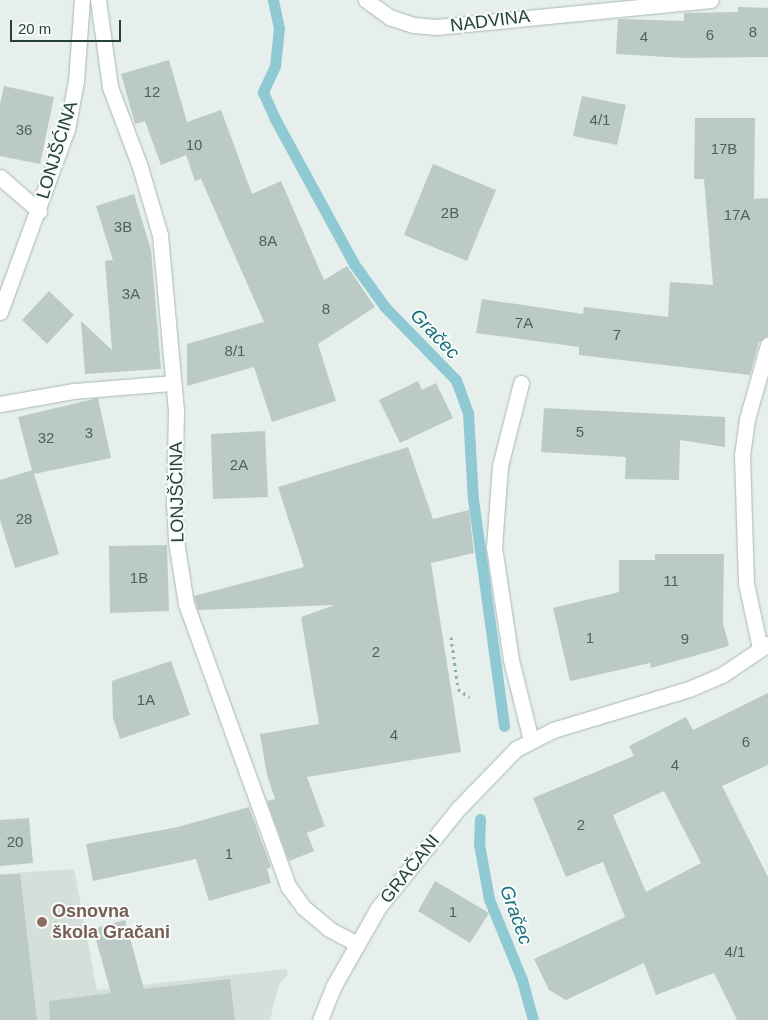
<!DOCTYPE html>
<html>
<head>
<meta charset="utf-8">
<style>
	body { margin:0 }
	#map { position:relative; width:768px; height:1020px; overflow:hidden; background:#e6efeb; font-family:Helvetica,sans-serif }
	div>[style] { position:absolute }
	.built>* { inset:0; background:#d4dfda }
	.stream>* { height:11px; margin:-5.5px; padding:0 5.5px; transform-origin:5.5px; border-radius:5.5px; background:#8ec9d4 }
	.building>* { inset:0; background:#bbcac4 }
	.path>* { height:3px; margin-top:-1.5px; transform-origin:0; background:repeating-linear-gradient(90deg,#86b3a5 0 2.5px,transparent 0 6.5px) }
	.roads { filter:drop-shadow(0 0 1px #a8b8b2) drop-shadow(0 0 1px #a8b8b2) }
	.minor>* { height:15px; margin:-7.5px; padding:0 7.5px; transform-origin:7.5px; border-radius:7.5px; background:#fff }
	.dots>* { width:14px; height:14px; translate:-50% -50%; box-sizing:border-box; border:2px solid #f7fbf9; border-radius:50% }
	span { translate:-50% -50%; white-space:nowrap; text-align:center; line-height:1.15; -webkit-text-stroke:4px #f7fbf9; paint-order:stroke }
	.number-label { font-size:15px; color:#4a645c }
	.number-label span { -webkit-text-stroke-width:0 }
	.street-label { font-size:18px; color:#24423a }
	.education-label { font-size:18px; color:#785e54; font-weight:700 }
	.left { translate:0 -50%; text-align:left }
	.water-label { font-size:19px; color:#1c6f80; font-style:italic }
	.scale { position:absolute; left:10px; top:20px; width:111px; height:22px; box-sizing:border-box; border:2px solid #24423a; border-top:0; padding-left:6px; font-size:15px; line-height:18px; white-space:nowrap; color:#24423a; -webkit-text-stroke:4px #f7fbf9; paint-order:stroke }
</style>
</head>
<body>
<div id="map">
	<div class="built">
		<div style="clip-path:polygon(74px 869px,97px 990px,286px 969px,288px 974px,279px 984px,270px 1020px,0 1020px,0 874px)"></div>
	</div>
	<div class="stream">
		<div style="left:273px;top:0;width:29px;rotate:78deg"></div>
		<div style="left:279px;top:28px;width:38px;rotate:96deg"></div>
		<div style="left:275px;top:66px;width:29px;rotate:115deg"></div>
		<div style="left:263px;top:92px;width:30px;rotate:66deg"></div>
		<div style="left:275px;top:119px;width:165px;rotate:61.4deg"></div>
		<div style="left:354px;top:264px;width:53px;rotate:54.2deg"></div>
		<div style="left:385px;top:307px;width:102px;rotate:45.8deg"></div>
		<div style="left:456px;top:380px;width:35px;rotate:70deg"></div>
		<div style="left:468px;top:413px;width:86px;rotate:86.7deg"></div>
		<div style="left:473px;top:499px;width:229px;rotate:82.2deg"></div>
		<div style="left:480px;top:819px;width:25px;rotate:92deg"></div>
		<div style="left:479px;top:844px;width:56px;rotate:79.7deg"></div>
		<div style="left:489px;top:899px;width:87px;rotate:67.8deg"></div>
		<div style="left:522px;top:980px;width:41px;rotate:74.6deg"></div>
	</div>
	<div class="building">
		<div style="clip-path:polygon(738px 7px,768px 8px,768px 57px,685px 58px,616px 54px,618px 19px,684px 21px,684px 13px,738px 12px)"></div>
		<div style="clip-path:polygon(169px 60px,187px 122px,221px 110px,252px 194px,281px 181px,324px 280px,347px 266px,375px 307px,318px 344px,336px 401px,272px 422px,254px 367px,187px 386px,187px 344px,264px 322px,201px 179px,195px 181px,186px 155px,161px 165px,145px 121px,135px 124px,121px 74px)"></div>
		<div style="clip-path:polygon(4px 86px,54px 97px,40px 164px,0 156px,0 104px)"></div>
		<div style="clip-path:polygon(582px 96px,626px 105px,617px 145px,573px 136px)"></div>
		<div style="clip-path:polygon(695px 118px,755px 118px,754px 199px,768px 198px,768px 336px,759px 342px,750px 375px,579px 355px,579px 347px,476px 333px,482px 299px,583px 314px,584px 307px,668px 317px,670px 282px,713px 285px,704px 179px,694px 179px)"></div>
		<div style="clip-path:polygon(433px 164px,496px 190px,467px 261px,404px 235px)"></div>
		<div style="clip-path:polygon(134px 194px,151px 250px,161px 369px,85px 374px,81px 321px,112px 350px,105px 261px,113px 260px,96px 206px)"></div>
		<div style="clip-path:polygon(49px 291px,74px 315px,47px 344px,22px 320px)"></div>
		<div style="clip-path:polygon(418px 381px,422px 390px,436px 383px,453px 418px,400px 443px,379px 400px)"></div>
		<div style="clip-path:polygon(98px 398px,111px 458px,34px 474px,59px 554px,15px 568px,0 520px,0 480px,32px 470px,18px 417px)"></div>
		<div style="clip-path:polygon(544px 408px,725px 417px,725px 447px,680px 440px,679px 480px,625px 479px,626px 457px,541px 452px)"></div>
		<div style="clip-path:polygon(265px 431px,268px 497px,213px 499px,211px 434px)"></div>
		<div style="clip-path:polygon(408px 447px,433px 519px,469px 510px,474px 553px,431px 563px,461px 752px,307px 777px,325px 826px,307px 833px,314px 851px,289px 861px,267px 801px,275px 799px,267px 775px,260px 734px,319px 724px,301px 617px,335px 605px,198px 610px,194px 596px,304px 567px,278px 487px)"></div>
		<div style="clip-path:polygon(167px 545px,169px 611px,110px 613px,109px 546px)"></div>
		<div style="clip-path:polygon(655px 554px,724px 554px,723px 623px,729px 646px,651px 668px,650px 663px,570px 681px,553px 608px,619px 592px,619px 560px,655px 560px)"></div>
		<div style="clip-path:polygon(171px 661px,190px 715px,120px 739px,113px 718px,112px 681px)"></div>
		<div style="clip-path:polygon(evenodd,768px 693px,768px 765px,722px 786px,768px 877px,768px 1020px,737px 1020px,714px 973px,656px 995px,644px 963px,566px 1000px,549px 990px,534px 959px,625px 917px,603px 862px,566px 877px,533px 798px,634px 756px,629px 746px,686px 717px,693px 730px,768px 693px,664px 791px,701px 863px,646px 892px,613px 815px,664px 791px)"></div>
		<div style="clip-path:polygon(249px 807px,271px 867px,267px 869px,271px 883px,209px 901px,196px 859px,93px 881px,86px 844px,178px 827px)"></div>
		<div style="clip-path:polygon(29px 818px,33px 863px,0 866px,0 820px)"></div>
		<div style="clip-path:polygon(20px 874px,37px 1020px,0 1020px,0 875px)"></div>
		<div style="clip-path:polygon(435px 881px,489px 913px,470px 943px,418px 911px)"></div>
		<div style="clip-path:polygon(125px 920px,144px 989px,230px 979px,235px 1020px,50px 1020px,49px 1001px,111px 993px,93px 929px)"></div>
	</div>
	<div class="path">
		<div style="left:451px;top:637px;width:52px;rotate:82.3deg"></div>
		<div style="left:458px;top:689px;width:14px;rotate:36deg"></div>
	</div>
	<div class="roads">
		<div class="minor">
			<div style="left:98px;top:0;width:88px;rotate:82.1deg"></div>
			<div style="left:110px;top:87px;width:85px;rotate:69.4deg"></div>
			<div style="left:140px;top:167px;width:71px;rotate:73.6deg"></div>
			<div style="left:160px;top:235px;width:178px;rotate:84.8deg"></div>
			<div style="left:176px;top:412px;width:90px;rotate:91.3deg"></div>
			<div style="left:174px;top:502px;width:39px;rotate:87deg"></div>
			<div style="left:176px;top:541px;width:64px;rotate:81deg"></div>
			<div style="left:186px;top:604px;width:300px;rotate:70.1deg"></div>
			<div style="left:288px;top:886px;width:26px;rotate:54deg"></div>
			<div style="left:303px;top:907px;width:34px;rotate:40deg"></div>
			<div style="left:329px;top:929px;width:30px;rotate:28deg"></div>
			<div style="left:366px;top:0;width:29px;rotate:36deg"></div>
			<div style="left:389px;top:17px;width:26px;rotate:18deg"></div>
			<div style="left:414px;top:25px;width:22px;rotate:5deg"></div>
			<div style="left:436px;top:27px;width:276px;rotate:-5.6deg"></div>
			<div style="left:0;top:177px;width:52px;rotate:41.1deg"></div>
			<div style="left:0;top:312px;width:195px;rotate:-69.9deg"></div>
			<div style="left:67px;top:129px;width:49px;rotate:-79.4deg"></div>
			<div style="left:76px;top:81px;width:81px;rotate:-85.8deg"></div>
			<div style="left:521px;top:383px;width:86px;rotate:104.2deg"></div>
			<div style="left:500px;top:466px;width:81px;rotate:94.2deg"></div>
			<div style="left:494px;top:547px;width:114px;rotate:81.4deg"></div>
			<div style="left:511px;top:660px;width:82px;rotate:76deg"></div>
			<div style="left:0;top:404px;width:74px;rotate:-10.1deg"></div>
			<div style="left:73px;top:391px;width:100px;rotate:-4.6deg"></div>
			<div style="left:760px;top:648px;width:66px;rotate:-102.2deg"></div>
			<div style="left:746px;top:583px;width:128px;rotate:-91.8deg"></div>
			<div style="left:742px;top:455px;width:36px;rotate:-82deg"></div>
			<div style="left:747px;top:419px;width:77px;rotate:-74.2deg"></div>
			<div style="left:320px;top:1020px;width:35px;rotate:-68deg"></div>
			<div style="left:333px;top:987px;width:91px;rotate:-60.3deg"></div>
			<div style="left:378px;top:908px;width:126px;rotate:-51.1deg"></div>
			<div style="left:457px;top:810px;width:85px;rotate:-46deg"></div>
			<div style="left:516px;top:749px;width:42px;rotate:-27.2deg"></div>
			<div style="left:553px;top:730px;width:142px;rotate:-16.8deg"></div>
			<div style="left:689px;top:689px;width:36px;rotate:-23deg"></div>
			<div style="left:722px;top:675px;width:55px;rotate:-34deg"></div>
		</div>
	</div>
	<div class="dots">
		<div style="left:42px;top:922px;background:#8d6e63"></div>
	</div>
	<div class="number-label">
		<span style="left:753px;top:32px">8</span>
		<span style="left:710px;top:35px">6</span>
		<span style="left:644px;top:37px">4</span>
		<span style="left:152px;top:92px">12</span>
		<span style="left:600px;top:120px">4/1</span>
		<span style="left:24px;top:130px">36</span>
		<span style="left:194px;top:145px">10</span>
		<span style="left:724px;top:149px">17B</span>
		<span style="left:450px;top:213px">2B</span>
		<span style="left:737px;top:215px">17A</span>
		<span style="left:123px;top:227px">3B</span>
		<span style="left:268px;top:241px">8A</span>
		<span style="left:131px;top:294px">3A</span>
		<span style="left:326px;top:309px">8</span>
		<span style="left:524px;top:323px">7A</span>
		<span style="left:617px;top:335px">7</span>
		<span style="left:235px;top:351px">8/1</span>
		<span style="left:580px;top:432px">5</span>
		<span style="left:89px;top:433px">3</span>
		<span style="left:46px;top:438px">32</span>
		<span style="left:239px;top:465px">2A</span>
		<span style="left:24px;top:519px">28</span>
		<span style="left:139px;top:578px">1B</span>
		<span style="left:671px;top:581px">11</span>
		<span style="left:590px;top:638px">1</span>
		<span style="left:685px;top:639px">9</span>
		<span style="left:376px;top:652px">2</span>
		<span style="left:146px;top:700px">1A</span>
		<span style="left:394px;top:735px">4</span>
		<span style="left:746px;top:742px">6</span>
		<span style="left:675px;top:765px">4</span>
		<span style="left:581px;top:825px">2</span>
		<span style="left:15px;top:842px">20</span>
		<span style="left:229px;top:854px">1</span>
		<span style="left:453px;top:912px">1</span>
		<span style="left:735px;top:952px">4/1</span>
	</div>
	<div class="street-label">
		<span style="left:490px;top:21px;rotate:-7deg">NADVINA</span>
		<span style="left:57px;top:150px;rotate:-73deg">LONJŠĆINA</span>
		<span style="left:177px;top:492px;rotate:-91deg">LONJŠČINA</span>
		<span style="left:410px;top:869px;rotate:-51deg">GRAČANI</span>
	</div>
	<div class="education-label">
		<span class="left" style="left:52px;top:922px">Osnovna<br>škola Gračani</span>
	</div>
	<div class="water-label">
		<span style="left:435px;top:334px;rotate:46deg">Gračec</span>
		<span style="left:516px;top:915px;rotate:70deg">Gračec</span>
	</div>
	<div class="scale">20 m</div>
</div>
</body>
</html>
